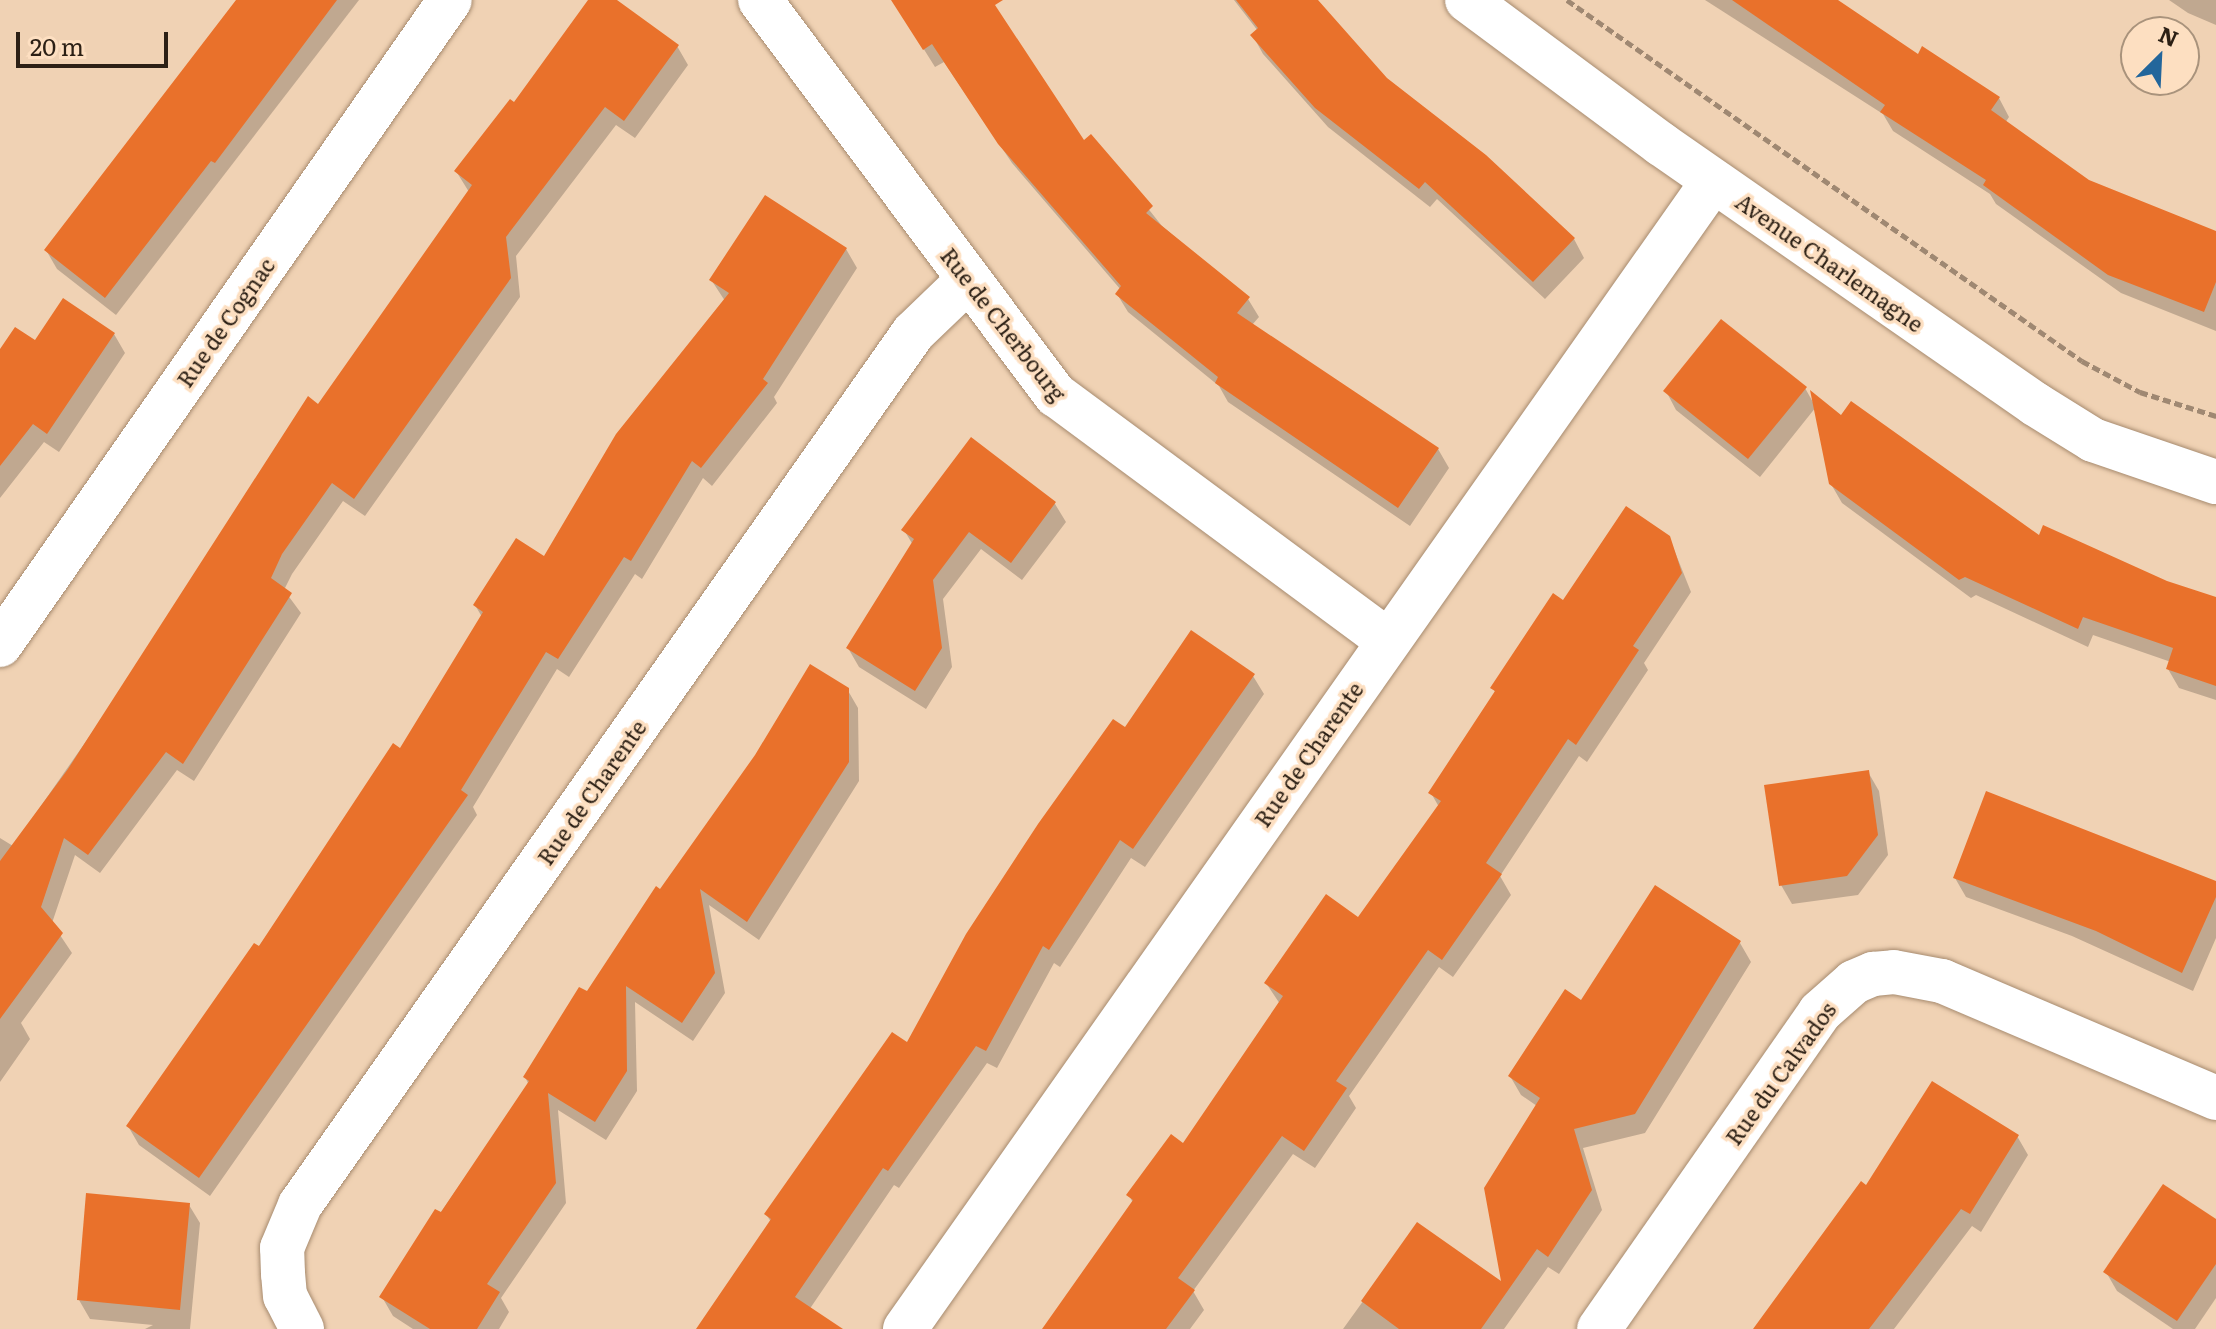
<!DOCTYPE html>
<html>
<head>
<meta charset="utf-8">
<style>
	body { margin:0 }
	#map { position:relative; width:2216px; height:1329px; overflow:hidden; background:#f0d2b4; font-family:Literata,serif }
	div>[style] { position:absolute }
	.shadow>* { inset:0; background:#0003 }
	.building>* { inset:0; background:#e9712b }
	.path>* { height:5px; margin-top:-2.5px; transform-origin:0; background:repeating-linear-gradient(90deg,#9f8872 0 8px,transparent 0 12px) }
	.roads { filter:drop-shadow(0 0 2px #a78b6f) drop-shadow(0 0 2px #a78b6f) }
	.minor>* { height:44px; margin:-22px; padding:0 22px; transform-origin:22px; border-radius:22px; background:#fff }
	span { translate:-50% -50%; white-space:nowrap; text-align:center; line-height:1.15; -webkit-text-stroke:7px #fddfc1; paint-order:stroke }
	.street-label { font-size:22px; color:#2c2015 }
	.north { position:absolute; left:2120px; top:16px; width:80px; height:80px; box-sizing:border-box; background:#fddfc1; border:2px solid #a9937c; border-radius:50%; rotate:24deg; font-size:22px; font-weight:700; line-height:32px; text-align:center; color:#2c2015 }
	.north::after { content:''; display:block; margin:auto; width:28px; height:36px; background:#23669b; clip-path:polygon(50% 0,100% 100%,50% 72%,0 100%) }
	.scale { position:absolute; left:16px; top:32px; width:152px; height:36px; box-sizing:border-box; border:4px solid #2c2015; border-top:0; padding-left:10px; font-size:24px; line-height:28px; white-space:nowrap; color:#2c2015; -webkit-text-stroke:6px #fddfc1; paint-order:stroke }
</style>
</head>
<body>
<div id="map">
	<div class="shadow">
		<div style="clip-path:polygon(237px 0,359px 0,116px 315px,57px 269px,46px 250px)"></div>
		<div style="clip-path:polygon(591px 0,614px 0,677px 46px,688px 65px,635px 138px,616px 125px,516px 256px,520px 297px,365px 516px,343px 501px,292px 574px,284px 590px,301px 613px,194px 781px,177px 770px,100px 873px,75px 855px,52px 923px,72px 953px,21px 1023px,30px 1039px,0 1082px,0 838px,13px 846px,469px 192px,456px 171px,515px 105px)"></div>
		<div style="clip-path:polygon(893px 0,979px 0,1084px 143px,1091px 137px,1162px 226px,1248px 299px,1259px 317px,1252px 325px,1438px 449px,1449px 468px,1410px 526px,1228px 402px,1219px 386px,1128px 312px,1117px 294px,1121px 290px,1012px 163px,944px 62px,935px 67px)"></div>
		<div style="clip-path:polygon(1234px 0,1315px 0,1386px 80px,1574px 239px,1584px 258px,1545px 299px,1437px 199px,1430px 207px,1328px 127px,1263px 54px,1253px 36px,1258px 31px)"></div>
		<div style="clip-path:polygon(1705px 0,1835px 0,1918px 57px,1999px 98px,2009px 117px,2005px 123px,2088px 182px,2216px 233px,2216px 331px,2121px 293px,1996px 204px,1990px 194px,1893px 131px,1883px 114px)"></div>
		<div style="clip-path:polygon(2169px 0,2216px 0,2216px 25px,2188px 13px)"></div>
		<div style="clip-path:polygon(846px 249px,857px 268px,774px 397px,777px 403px,712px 486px,703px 478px,642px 579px,635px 574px,569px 677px,557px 669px,473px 807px,477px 815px,210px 1196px,139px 1145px,128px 1126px,401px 751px,482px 617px,475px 605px,544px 558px,725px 301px,712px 281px)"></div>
		<div style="clip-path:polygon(114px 334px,125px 353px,59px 452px,44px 442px,0 498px,0 350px)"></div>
		<div style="clip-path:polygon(1805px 388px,1814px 404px,2039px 538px,2216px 599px,2216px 700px,2179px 688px,2168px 669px,2171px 662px,2093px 635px,2088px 647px,1976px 595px,1971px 598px,1842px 503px,1831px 484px,1816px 407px,1760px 477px,1676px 410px,1666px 391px)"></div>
		<div style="clip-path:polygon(971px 440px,1055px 504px,1066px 522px,1022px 580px,981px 549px,943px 599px,952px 667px,926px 709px,859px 667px,848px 648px,913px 545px,904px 530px)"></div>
		<div style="clip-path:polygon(1669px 537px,1691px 592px,1644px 663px,1648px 670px,1587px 762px,1579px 756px,1500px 876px,1511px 895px,1453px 977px,1439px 967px,1349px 1096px,1356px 1108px,1315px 1168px,1293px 1154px,1193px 1291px,1204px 1310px,1190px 1329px,1046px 1329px,1133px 1203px,1129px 1195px,1183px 1146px,1280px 1004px,1266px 983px,1359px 920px,1439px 807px,1431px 793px,1496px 694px,1493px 688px,1564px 603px)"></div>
		<div style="clip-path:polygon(1253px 676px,1264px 694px,1145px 867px,1131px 858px,1060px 967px,1054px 963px,997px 1068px,987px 1063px,899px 1188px,894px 1185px,809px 1310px,816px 1329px,698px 1329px,771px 1222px,766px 1214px,908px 1045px,1125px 730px)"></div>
		<div style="clip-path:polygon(847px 689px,858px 708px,859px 781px,759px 940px,709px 905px,725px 993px,693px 1041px,635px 1002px,637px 1091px,606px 1140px,558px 1110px,566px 1203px,501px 1298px,509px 1312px,499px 1329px,413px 1329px,393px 1316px,382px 1297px,529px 1085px,525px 1077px,660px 892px)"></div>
		<div style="clip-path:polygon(1868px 772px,1879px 791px,1888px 855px,1858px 895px,1792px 904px,1781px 885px)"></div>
		<div style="clip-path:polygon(1955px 878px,2216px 884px,2216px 938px,2193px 991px,2072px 936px,1966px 897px)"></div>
		<div style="clip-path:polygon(1740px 943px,1751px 962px,1645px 1133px,1583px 1148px,1602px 1210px,1559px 1274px,1548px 1267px,1504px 1329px,1343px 1329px,1418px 1225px,1504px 1286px,1537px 1106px,1521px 1095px,1510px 1076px,1582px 1003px)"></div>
		<div style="clip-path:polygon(2017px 1136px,2028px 1155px,1981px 1232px,1972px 1226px,1894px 1329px,1756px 1329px,1867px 1188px)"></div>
		<div style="clip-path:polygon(189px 1205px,200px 1223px,190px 1329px,145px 1329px,153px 1325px,90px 1319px,79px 1300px)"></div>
		<div style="clip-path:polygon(2216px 1221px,2216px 1298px,2195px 1329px,2173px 1329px,2117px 1291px,2106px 1272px)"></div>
	</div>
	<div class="building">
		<div style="clip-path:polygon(236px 0,337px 0,215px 163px,211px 161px,105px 298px,44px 250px)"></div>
		<div style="clip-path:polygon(588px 0,617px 0,679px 45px,624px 121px,605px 107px,506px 237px,511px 278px,354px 499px,332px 483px,282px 554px,271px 578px,292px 593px,183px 764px,166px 752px,88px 855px,64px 838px,41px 907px,63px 933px,0 1019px,0 861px,68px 769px,308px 396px,318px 404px,472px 185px,454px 171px,510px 99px,514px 102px)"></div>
		<div style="clip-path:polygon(891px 0,1003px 0,995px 5px,1084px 140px,1091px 134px,1153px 206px,1146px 213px,1250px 297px,1237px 313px,1439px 448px,1398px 508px,1215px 383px,1218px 377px,1115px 294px,1121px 286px,998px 144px,932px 44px,923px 50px)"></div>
		<div style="clip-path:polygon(1236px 0,1318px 0,1387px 78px,1486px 155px,1575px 238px,1533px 282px,1425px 182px,1419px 189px,1315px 108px,1250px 35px,1258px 28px)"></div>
		<div style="clip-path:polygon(1732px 0,1838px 0,1918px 54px,1922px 46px,2000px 97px,1991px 110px,2089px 180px,2216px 231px,2216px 282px,2204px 312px,2108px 275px,1983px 185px,1986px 180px,1880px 112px,1885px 105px)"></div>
		<div style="clip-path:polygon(765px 195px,847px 248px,763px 379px,768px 383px,701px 468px,692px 461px,631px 561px,624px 557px,558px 659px,546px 652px,461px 790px,468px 795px,199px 1178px,126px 1126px,254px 943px,259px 946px,393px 743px,400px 748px,483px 612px,473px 605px,516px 538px,544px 556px,616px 434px,729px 293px,709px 280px)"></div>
		<div style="clip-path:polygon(63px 298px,115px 333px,47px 434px,33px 424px,0 466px,0 349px,15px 327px,35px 340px)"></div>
		<div style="clip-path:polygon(1721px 319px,1807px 387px,1748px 459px,1663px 391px)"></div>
		<div style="clip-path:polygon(1810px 390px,1841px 415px,1851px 401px,2039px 535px,2043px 525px,2167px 581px,2216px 597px,2216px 686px,2166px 669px,2173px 648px,2083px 617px,2078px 629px,1965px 577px,1959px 580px,1829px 484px)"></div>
		<div style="clip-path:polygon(971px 437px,1056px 502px,1011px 563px,969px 532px,933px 580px,942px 648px,915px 691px,846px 648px,914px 539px,901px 530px)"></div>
		<div style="clip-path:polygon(1626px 506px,1670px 536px,1682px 573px,1633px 646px,1639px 650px,1576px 745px,1568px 739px,1486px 863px,1502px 874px,1442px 960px,1428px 950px,1336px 1081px,1347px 1088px,1304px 1151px,1282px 1136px,1178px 1278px,1195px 1290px,1166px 1329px,1042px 1329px,1133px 1200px,1126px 1195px,1171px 1134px,1183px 1143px,1283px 996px,1264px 983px,1326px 894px,1358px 917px,1441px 801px,1428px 793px,1495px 691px,1490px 688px,1553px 593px,1563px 600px)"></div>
		<div style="clip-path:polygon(1191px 630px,1255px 674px,1133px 849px,1120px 840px,1049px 950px,1043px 946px,986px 1051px,976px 1046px,888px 1171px,883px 1168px,795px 1297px,843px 1329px,696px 1329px,771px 1219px,764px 1214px,892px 1032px,907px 1042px,966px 934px,1038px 824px,1113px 719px,1125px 727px)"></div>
		<div style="clip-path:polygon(810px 664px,849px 688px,849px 762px,747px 922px,700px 889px,715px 973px,682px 1023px,626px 986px,627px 1071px,595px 1122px,548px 1093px,556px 1183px,487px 1284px,500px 1292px,477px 1329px,430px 1329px,379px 1297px,435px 1209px,441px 1212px,529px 1081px,523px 1077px,579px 987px,587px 991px,656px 886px,660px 889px,755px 755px)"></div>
		<div style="clip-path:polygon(1869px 770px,1878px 835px,1847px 876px,1779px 886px,1764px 785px)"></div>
		<div style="clip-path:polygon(1986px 791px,2216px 881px,2216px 897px,2182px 973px,2096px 931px,1953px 878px)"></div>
		<div style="clip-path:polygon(1655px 885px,1741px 941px,1635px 1114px,1574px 1129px,1592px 1190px,1548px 1257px,1537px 1249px,1481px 1329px,1399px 1329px,1361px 1301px,1417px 1222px,1501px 1281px,1484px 1188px,1540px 1098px,1508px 1076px,1565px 989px,1581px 1000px)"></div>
		<div style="clip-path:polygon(1932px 1081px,2019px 1135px,1970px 1214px,1961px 1209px,1869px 1329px,1753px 1329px,1861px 1181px,1866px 1185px)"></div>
		<div style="clip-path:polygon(2163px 1184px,2216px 1219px,2216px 1264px,2177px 1321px,2103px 1272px)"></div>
		<div style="clip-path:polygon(86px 1193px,190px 1203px,180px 1310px,77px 1300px)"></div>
	</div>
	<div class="path">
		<div style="left:1567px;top:0;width:629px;rotate:35.03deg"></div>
		<div style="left:2082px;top:361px;width:66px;rotate:28.1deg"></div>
		<div style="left:2140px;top:392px;width:80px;rotate:17.5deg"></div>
	</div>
	<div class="roads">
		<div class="minor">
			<div style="left:760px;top:0;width:494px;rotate:53.2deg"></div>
			<div style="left:1056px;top:395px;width:413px;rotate:36.5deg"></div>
			<div style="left:1467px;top:0;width:242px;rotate:36.6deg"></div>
			<div style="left:1661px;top:144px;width:455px;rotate:34.8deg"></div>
			<div style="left:2035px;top:404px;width:68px;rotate:31.8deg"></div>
			<div style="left:2093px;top:440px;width:130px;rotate:18.9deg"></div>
			<div style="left:0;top:645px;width:786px;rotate:-55.1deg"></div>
			<div style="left:302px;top:1329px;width:37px;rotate:-117deg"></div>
			<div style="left:285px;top:1296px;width:22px;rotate:-95deg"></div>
			<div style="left:283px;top:1274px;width:26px;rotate:-92deg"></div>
			<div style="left:282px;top:1248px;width:47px;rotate:-67.3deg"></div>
			<div style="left:300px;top:1205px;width:1066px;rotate:-54.89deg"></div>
			<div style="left:913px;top:333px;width:76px;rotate:-43.9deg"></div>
			<div style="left:905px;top:1329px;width:1404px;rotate:-54.86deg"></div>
			<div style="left:1599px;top:1329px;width:386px;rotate:-55.1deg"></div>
			<div style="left:1820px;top:1012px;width:45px;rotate:-41.4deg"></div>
			<div style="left:1854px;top:982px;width:21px;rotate:-23deg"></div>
			<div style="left:1873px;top:974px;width:21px;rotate:-5deg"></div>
			<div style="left:1894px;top:972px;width:49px;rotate:10.6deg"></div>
			<div style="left:1942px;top:981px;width:298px;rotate:23.1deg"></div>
		</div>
	</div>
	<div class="street-label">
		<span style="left:1830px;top:262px;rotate:35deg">Avenue Charlemagne</span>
		<span style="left:225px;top:322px;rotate:-55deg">Rue de Cognac</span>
		<span style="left:1004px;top:324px;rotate:52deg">Rue de Cherbourg</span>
		<span style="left:1308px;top:754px;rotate:-55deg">Rue de Charente</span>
		<span style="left:591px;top:792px;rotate:-55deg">Rue de Charente</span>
		<span style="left:1780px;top:1073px;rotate:-54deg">Rue du Calvados</span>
	</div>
	<div class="north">N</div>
	<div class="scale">20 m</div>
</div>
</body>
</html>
